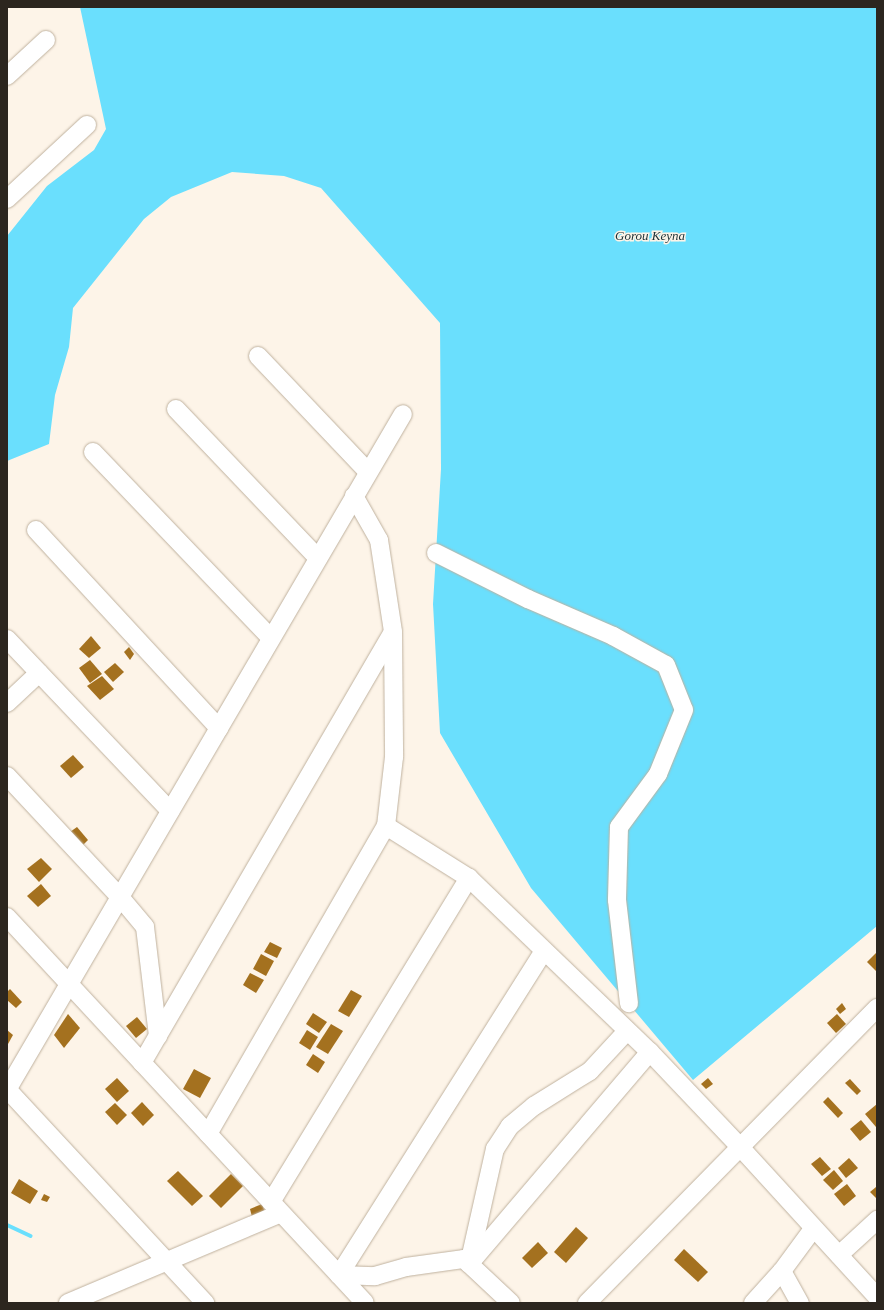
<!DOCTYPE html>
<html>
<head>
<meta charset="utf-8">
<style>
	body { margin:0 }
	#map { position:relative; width:884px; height:1310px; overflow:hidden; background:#fdf4e8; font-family:Georgia,serif }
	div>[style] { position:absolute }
	.water>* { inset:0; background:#6adffd }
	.stream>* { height:4px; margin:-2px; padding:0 2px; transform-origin:2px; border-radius:2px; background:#6adffd }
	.building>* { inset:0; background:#a4711f }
	.roads { filter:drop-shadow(0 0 1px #bfb19e) drop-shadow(0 0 1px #bfb19e) }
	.minor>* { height:18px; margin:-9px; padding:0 9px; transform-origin:9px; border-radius:9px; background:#fff }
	span { translate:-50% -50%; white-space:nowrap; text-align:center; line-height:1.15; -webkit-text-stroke:3px #fdf4e8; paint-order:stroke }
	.water-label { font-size:13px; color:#1c3137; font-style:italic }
	.frame { position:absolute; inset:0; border:8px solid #2c261f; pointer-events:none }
</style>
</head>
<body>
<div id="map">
	<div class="water">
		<div style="clip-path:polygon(80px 7px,877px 7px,877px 926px,693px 1080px,531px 888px,440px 733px,433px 604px,441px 469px,440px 323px,321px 188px,284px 176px,232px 172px,171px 197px,144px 219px,73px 308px,69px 347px,55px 395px,49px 444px,7px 461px,7px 236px,47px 186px,94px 150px,106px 129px)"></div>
	</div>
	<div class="stream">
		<div style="left:7px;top:1225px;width:26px;rotate:25deg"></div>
	</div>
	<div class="building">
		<div style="clip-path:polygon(91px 636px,101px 648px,89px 658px,79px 649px)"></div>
		<div style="clip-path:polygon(129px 647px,134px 654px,130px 660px,124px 652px)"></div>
		<div style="clip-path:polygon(90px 660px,102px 674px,90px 683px,79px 668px)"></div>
		<div style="clip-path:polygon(115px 663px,124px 672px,113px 682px,104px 672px)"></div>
		<div style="clip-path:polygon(102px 676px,114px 689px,100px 700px,87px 686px)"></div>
		<div style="clip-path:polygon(73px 755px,84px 767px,71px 778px,60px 766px)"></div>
		<div style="clip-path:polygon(77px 827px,88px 840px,83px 845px,70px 832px)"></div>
		<div style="clip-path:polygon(41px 858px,52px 869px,39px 882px,27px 869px)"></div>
		<div style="clip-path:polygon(41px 884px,51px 896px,38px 907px,27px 896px)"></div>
		<div style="clip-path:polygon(270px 942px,282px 948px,277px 958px,264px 952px)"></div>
		<div style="clip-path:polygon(877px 952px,877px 972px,867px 962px)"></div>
		<div style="clip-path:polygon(261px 954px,274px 961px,266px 976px,253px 969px)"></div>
		<div style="clip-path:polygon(250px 973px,264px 980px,256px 993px,243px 985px)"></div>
		<div style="clip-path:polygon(10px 989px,22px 1002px,16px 1008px,7px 1000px,7px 992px)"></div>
		<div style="clip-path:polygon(351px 990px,362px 996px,349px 1017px,338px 1011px)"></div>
		<div style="clip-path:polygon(842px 1003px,846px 1009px,840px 1014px,836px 1009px)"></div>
		<div style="clip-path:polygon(313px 1013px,327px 1022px,319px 1033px,306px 1024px)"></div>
		<div style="clip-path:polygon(68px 1014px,80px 1028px,64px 1048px,54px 1035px)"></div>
		<div style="clip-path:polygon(837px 1014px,846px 1024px,836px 1033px,827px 1023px)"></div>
		<div style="clip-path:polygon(137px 1017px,147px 1029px,136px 1038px,126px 1026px)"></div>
		<div style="clip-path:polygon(331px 1024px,343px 1031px,328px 1054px,316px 1047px)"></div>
		<div style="clip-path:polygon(7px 1030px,13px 1035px,8px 1044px,7px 1043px)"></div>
		<div style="clip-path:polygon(307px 1030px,318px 1037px,310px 1050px,299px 1043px)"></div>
		<div style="clip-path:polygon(313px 1054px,325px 1062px,318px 1073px,306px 1065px)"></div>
		<div style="clip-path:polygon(194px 1069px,211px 1078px,200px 1098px,183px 1089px)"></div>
		<div style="clip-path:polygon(117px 1078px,129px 1091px,117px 1102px,105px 1089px)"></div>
		<div style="clip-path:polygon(708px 1078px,713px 1084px,706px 1089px,701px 1084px)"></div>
		<div style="clip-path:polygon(850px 1079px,861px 1091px,857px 1095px,845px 1083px)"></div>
		<div style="clip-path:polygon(828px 1097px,843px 1113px,838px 1118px,823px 1102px)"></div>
		<div style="clip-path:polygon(142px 1102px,154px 1115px,143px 1126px,131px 1113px)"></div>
		<div style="clip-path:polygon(115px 1103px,127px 1115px,117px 1125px,105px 1112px)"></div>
		<div style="clip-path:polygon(877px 1104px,877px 1126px,876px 1127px,865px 1114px)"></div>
		<div style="clip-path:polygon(861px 1120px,871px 1132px,860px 1141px,850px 1129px)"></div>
		<div style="clip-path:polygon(820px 1157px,831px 1169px,822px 1176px,811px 1164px)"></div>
		<div style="clip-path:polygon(849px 1158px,858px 1168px,846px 1178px,838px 1168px)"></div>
		<div style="clip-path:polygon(834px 1170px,843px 1181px,833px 1190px,823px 1180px)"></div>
		<div style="clip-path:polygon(178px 1171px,203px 1196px,192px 1206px,167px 1181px)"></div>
		<div style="clip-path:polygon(231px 1174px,243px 1186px,221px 1208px,209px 1196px)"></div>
		<div style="clip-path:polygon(19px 1179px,38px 1191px,30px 1204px,11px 1193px)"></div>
		<div style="clip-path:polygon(847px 1184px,856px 1196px,844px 1206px,834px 1194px)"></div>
		<div style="clip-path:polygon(876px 1187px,877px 1188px,877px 1199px,870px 1192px)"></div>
		<div style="clip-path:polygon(44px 1194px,50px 1197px,47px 1202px,41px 1200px)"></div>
		<div style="clip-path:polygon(262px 1204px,265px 1212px,252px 1217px,250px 1209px)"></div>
		<div style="clip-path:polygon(576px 1227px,588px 1238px,566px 1263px,554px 1252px)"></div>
		<div style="clip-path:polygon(538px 1242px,548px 1253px,532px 1268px,522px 1258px)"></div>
		<div style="clip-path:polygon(684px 1249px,708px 1272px,698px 1282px,674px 1260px)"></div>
	</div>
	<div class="roads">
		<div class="minor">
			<div style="left:7px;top:76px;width:53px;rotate:-42.7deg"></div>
			<div style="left:7px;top:199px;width:109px;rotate:-42.8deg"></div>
			<div style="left:258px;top:356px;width:160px;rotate:46.5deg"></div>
			<div style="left:176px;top:409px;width:206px;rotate:46.4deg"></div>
			<div style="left:93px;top:452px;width:257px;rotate:46.3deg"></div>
			<div style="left:354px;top:496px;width:51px;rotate:60.4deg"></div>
			<div style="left:379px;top:540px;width:93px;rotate:81.3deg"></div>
			<div style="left:393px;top:632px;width:125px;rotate:89.5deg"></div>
			<div style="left:394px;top:757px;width:69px;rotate:96.6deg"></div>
			<div style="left:386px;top:826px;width:98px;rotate:32.1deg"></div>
			<div style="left:469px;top:878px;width:251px;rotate:43.9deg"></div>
			<div style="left:650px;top:1052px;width:132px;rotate:46.5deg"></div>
			<div style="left:741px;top:1148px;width:202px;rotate:47.6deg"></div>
			<div style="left:36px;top:530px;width:270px;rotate:47.3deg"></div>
			<div style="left:436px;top:553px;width:103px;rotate:26.6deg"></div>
			<div style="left:528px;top:599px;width:93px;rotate:23.5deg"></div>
			<div style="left:613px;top:636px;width:60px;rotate:28.7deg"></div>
			<div style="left:666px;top:665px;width:48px;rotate:68.2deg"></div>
			<div style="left:684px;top:710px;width:69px;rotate:112.1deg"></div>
			<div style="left:658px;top:774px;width:66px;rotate:126.3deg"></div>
			<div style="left:619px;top:827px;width:73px;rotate:91.6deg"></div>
			<div style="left:617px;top:900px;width:104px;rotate:83.4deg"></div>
			<div style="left:7px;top:639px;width:237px;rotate:46.5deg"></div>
			<div style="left:7px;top:703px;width:44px;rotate:-43.2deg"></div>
			<div style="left:7px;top:776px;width:166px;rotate:47deg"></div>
			<div style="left:120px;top:897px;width:39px;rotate:50deg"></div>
			<div style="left:145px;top:927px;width:110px;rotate:83.2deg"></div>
			<div style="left:7px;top:917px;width:526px;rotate:47.16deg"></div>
			<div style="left:142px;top:1063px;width:497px;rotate:-59.8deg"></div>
			<div style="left:7px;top:1089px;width:292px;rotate:47.2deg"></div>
			<div style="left:7px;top:1090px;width:783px;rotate:-59.64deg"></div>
			<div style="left:208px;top:1134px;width:356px;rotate:-60deg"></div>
			<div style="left:271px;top:1202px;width:380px;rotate:-58.6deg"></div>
			<div style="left:839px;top:1255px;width:52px;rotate:-42.6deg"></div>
			<div style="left:471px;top:1262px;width:276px;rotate:-49.6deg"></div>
			<div style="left:469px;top:1264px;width:118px;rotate:-77.3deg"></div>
			<div style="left:495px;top:1149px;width:27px;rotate:-57deg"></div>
			<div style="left:510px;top:1126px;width:31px;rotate:-40deg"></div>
			<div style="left:534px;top:1106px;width:66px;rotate:-32deg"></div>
			<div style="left:590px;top:1071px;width:54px;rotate:-47.2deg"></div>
			<div style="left:782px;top:1271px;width:37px;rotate:61deg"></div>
			<div style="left:339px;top:1275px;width:383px;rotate:-57.7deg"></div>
			<div style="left:339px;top:1275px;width:36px;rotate:2deg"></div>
			<div style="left:375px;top:1276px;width:32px;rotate:-16deg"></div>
			<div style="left:406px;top:1267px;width:59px;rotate:-7.9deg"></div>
			<div style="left:464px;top:1259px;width:64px;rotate:43.1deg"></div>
			<div style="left:68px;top:1303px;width:231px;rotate:-22.9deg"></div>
			<div style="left:587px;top:1303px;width:414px;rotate:-45.5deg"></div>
			<div style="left:753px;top:1303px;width:43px;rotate:-47.8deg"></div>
			<div style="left:782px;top:1271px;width:52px;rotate:-53.6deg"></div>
		</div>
	</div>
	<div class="water-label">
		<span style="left:650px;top:236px">Gorou Keyna</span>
	</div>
	<div class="frame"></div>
</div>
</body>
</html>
